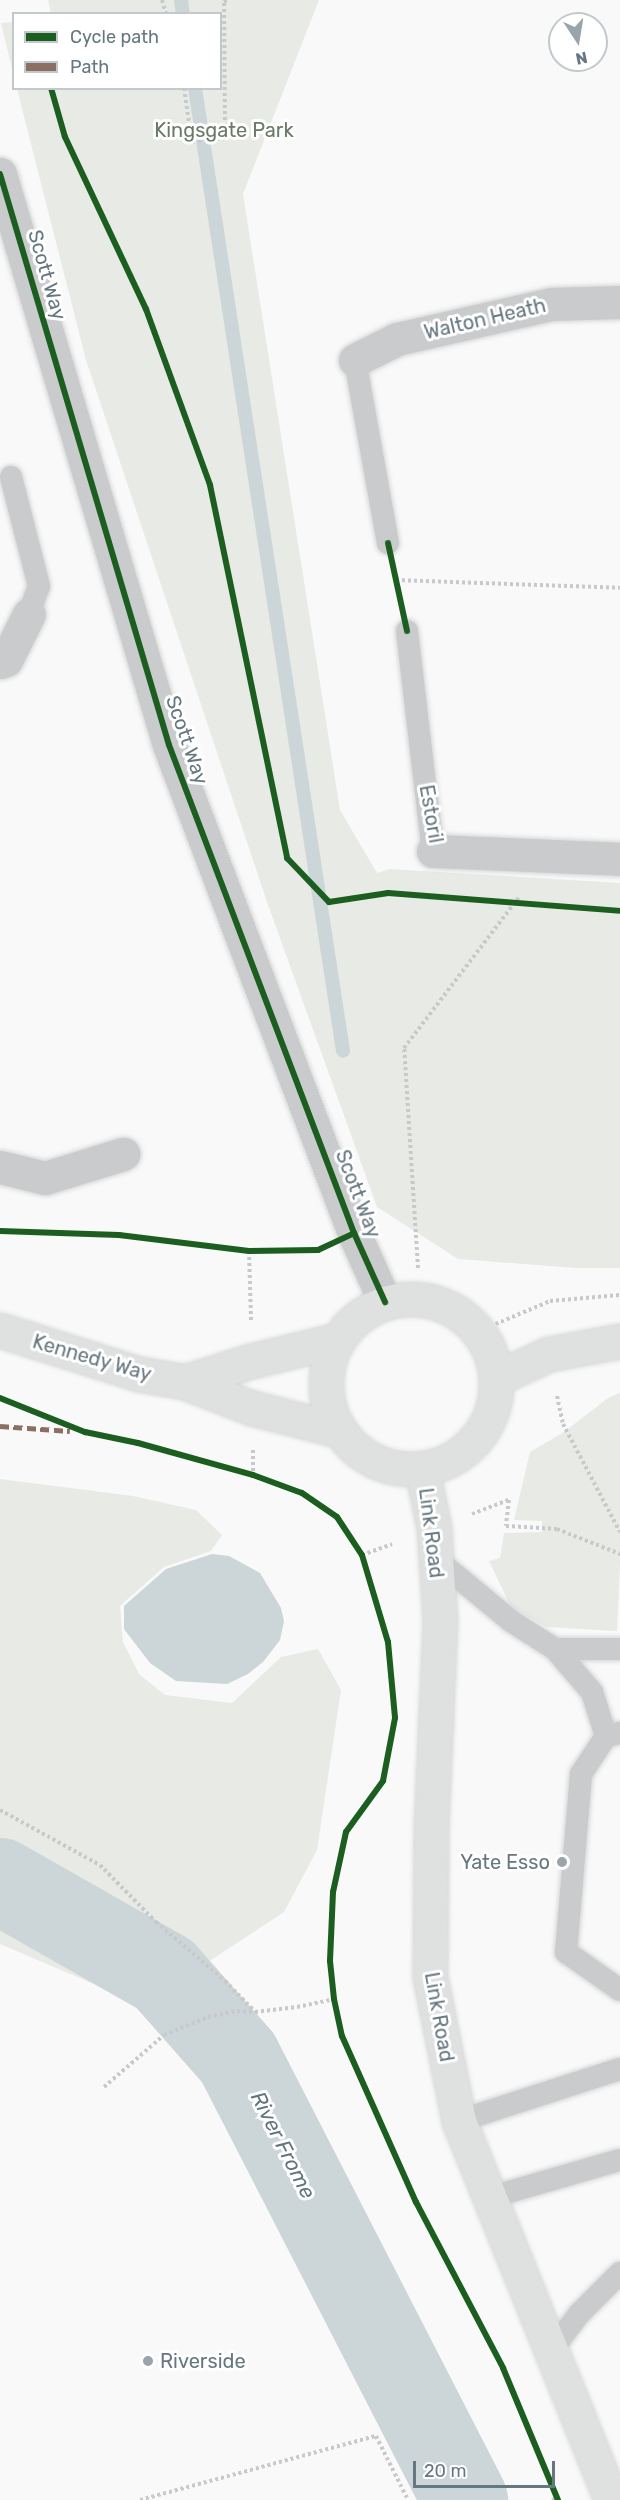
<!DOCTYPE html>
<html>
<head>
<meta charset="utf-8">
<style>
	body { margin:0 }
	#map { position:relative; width:620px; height:2500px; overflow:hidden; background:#f9f9f9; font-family:Rubik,sans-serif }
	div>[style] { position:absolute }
	.green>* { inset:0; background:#e8eae6 }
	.water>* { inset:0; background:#ccd5d7 }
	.stream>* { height:14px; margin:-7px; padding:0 7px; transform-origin:7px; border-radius:7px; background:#ccd5d7 }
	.river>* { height:86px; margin:-43px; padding:0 43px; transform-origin:43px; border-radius:43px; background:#ccd5d7 }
	.path>* { height:4px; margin-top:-2px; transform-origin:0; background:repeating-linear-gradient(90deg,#c8c9ca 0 3px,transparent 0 6px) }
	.roads { filter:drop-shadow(0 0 2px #d5d6d7) drop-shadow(0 0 2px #d5d6d7) }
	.service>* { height:22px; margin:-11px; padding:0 11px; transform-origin:11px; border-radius:11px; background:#cacbcc }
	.minor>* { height:33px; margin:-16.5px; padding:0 16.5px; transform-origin:16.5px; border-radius:16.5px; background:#cacbcc }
	.tertiary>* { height:33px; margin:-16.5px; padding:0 16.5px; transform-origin:16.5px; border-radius:16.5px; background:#cacbcc }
	.secondary>* { height:33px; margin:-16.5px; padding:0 16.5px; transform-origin:16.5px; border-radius:16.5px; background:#dfe0e0 }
	.primary>* { height:33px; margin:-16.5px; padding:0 16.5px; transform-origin:16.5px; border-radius:16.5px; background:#dfe0e0 }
	.primary>.ring { margin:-16.5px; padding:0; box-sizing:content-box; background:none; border:33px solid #dfe0e0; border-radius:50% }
	.quiet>* { height:4.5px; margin-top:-2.25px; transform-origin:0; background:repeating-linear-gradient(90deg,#8d6e63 0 9px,transparent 0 13.5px) }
	.cycleway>* { height:6px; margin:-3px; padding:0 3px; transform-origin:3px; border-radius:3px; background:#1b5e20 }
	.dots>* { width:16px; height:16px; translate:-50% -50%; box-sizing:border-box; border:3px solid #fff; border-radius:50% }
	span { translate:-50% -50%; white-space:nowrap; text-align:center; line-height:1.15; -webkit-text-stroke:6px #fff; paint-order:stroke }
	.park-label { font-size:20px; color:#697a65 }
	.street-label { font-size:20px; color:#667781 }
	.poi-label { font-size:20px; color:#667781 }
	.right { translate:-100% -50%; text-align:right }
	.left { translate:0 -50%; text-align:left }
	.water-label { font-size:21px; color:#60767b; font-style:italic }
	.legend { position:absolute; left:12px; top:12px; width:210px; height:78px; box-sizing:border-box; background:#fff; border:2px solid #c2c9cd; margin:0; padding:8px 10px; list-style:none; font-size:18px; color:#667781 }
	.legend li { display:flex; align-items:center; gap:12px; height:30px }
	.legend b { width:30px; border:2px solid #c2c9cd }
	.north { position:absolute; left:548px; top:12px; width:60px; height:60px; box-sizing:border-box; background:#fff; border:2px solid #c2c9cd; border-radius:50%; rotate:168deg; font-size:16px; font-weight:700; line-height:24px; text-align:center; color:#667781 }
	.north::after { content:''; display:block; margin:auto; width:21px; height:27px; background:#99a4ab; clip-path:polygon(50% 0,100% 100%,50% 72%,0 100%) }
	.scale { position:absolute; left:413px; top:2461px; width:142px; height:27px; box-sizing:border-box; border:3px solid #667781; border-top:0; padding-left:8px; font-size:18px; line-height:21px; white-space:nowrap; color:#667781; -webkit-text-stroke:4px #fff; paint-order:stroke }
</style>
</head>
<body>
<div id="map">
	<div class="green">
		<div style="clip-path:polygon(48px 0,319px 0,243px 194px,340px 810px,377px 873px,390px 869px,620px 883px,620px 1268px,576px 1268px,458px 1259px,377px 1207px,267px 902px,86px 360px,17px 89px,220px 88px,220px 14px,51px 13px)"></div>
		<div style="clip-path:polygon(13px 22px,14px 22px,13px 73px,1px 23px)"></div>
		<div style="clip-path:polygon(620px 1393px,620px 1565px,617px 1631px,547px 1627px,511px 1607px,489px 1561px,500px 1558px,504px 1533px,542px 1532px,542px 1521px,514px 1520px,530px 1452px,564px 1432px,608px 1398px)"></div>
		<div style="clip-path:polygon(0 1479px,133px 1496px,196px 1510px,222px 1535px,211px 1551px,164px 1567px,120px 1606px,123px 1642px,139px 1674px,165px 1695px,232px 1703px,281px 1657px,318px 1649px,341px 1690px,317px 1850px,284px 1912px,143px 2005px,0 1944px)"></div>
	</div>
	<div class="water">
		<div style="clip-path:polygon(212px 1554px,229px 1556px,260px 1573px,281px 1608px,284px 1621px,280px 1640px,263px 1662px,248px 1674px,227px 1684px,176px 1681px,150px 1663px,124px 1629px,124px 1606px,166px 1569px)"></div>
	</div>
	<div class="stream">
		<div style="left:181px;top:0;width:14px;rotate:82deg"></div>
		<div style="left:195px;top:88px;width:974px;rotate:81.26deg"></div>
	</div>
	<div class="river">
		<div style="left:0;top:1881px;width:189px;rotate:29.6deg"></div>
		<div style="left:164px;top:1974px;width:112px;rotate:48.6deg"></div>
		<div style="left:238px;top:2058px;width:497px;rotate:62.8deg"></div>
	</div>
	<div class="path">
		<div style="left:162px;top:0;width:15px;rotate:74deg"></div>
		<div style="left:184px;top:88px;width:55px;rotate:81.6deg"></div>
		<div style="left:192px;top:142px;width:33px;rotate:-7deg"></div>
		<div style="left:225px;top:138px;width:136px;rotate:-90.4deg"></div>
		<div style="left:224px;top:2px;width:4px;rotate:-34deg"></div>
		<div style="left:396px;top:580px;width:224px;rotate:2deg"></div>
		<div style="left:249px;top:1251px;width:69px;rotate:88.3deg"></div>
		<div style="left:418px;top:1268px;width:220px;rotate:-93.6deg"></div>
		<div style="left:404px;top:1048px;width:190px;rotate:-52.7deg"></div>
		<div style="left:479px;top:1331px;width:77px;rotate:-22.9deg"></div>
		<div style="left:550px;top:1301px;width:70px;rotate:-4.9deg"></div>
		<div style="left:557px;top:1396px;width:29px;rotate:78deg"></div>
		<div style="left:563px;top:1424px;width:122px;rotate:62.2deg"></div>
		<div style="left:253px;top:1450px;width:25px;rotate:90deg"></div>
		<div style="left:472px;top:1514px;width:40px;rotate:-21deg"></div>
		<div style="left:509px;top:1500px;width:26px;rotate:97deg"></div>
		<div style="left:506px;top:1526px;width:51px;rotate:3.4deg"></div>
		<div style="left:557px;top:1529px;width:68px;rotate:21.6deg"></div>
		<div style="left:362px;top:1555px;width:32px;rotate:-20deg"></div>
		<div style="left:0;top:1810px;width:114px;rotate:28.8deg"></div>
		<div style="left:100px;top:1865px;width:80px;rotate:45.5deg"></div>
		<div style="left:156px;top:1922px;width:91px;rotate:40.5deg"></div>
		<div style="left:225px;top:1981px;width:43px;rotate:45.9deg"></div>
		<div style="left:104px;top:2087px;width:79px;rotate:-40.9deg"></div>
		<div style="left:164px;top:2035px;width:48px;rotate:-22.2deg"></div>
		<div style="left:208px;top:2017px;width:30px;rotate:-12deg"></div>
		<div style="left:237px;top:2011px;width:18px;rotate:3deg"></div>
		<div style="left:255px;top:2012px;width:42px;rotate:-6.8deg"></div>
		<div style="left:297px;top:2007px;width:38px;rotate:-12deg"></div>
		<div style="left:140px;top:2500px;width:245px;rotate:-15.2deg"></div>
		<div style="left:376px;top:2436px;width:72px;rotate:63.4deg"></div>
		<div style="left:552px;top:2500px;width:5px;rotate:-22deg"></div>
	</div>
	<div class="roads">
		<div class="service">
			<div style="left:355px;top:360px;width:186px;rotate:79.8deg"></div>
			<div style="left:11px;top:477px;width:113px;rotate:75.6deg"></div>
			<div style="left:39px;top:586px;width:30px;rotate:110deg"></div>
			<div style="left:407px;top:631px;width:222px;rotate:83.3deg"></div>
			<div style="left:436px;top:1559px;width:97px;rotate:39.6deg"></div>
			<div style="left:511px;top:1621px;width:52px;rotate:32.5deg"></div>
			<div style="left:555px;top:1649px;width:65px"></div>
			<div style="left:555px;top:1649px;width:57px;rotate:49.3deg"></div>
			<div style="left:592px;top:1692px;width:46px;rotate:72.3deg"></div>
			<div style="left:620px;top:1733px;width:14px;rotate:168deg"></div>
			<div style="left:606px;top:1736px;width:45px;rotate:123.3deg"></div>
			<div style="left:581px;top:1774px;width:179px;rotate:94.8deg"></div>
			<div style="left:566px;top:1952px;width:66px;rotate:35.1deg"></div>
			<div style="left:459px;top:2121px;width:169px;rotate:-17.9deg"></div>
			<div style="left:488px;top:2198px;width:137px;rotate:-16.1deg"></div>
			<div style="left:552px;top:2350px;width:45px;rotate:-53.1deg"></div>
			<div style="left:579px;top:2314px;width:58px;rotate:-45deg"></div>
		</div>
		<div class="minor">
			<div style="left:355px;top:360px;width:47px;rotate:-26.6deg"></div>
			<div style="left:397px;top:339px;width:158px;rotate:-12.8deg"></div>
			<div style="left:551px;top:304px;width:69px;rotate:-1.7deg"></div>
			<div style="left:0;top:662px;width:6px;rotate:-18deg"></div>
			<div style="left:6px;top:660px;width:51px;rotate:-63.4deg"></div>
			<div style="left:433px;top:851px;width:187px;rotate:2.4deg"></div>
			<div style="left:0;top:1167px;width:46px;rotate:13.7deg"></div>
			<div style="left:45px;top:1178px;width:82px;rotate:-17.1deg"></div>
		</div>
		<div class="tertiary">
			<div style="left:0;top:174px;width:595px;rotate:73.51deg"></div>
			<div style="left:169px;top:745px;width:522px;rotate:69.24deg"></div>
			<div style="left:354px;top:1233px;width:76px;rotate:65.8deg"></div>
		</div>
		<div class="secondary">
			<div style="left:422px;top:1470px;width:59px;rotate:78.3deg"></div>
			<div style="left:434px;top:1528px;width:93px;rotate:86.3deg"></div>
			<div style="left:440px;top:1621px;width:207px;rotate:92.5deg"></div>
			<div style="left:431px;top:1828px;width:149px;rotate:90.4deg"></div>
			<div style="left:430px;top:1977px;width:147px;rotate:78.6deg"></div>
			<div style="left:459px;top:2121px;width:408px;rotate:68.1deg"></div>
		</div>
		<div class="primary">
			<div class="ring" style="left:326px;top:1299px;width:137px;height:137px"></div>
			<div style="left:0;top:1330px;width:146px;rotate:17.6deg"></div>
			<div style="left:139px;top:1374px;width:47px;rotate:9.9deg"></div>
			<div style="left:185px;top:1382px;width:72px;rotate:21.2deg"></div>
			<div style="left:252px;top:1408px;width:89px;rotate:14.3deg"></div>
			<div style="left:497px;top:1378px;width:57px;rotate:-24.8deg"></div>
			<div style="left:549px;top:1354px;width:72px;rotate:-10.4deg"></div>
			<div style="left:185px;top:1382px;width:69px;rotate:-17.7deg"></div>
			<div style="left:251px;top:1361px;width:89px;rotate:-13.7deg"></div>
		</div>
	</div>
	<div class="quiet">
		<div style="left:0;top:1426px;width:70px;rotate:4.1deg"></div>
	</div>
	<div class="cycleway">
		<div style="left:51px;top:88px;width:51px;rotate:74.1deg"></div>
		<div style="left:65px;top:137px;width:190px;rotate:64.8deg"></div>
		<div style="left:146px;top:309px;width:187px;rotate:70deg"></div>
		<div style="left:210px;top:485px;width:381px;rotate:78.3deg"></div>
		<div style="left:287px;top:858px;width:61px;rotate:46.3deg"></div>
		<div style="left:329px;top:902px;width:60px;rotate:-8.7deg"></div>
		<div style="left:388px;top:893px;width:233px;rotate:4.4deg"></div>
		<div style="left:0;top:174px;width:595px;rotate:73.51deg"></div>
		<div style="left:169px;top:745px;width:522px;rotate:69.24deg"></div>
		<div style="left:354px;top:1233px;width:76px;rotate:65.8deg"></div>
		<div style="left:388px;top:543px;width:90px;rotate:77.8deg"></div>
		<div style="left:0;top:1231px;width:119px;rotate:1.9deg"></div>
		<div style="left:119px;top:1235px;width:131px;rotate:7deg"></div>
		<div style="left:249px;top:1251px;width:69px;rotate:-0.8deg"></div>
		<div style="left:318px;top:1250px;width:40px;rotate:-25deg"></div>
		<div style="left:0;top:1398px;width:92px;rotate:21.8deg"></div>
		<div style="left:85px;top:1432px;width:54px;rotate:11.7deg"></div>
		<div style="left:138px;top:1443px;width:119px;rotate:15.5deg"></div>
		<div style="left:253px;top:1475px;width:52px;rotate:20.2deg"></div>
		<div style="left:302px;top:1493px;width:42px;rotate:34.4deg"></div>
		<div style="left:337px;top:1517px;width:45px;rotate:56.7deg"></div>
		<div style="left:362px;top:1555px;width:91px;rotate:73.4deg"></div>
		<div style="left:388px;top:1642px;width:76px;rotate:84.7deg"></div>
		<div style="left:395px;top:1718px;width:64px;rotate:100.8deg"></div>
		<div style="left:383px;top:1781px;width:63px;rotate:126deg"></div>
		<div style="left:346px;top:1832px;width:61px;rotate:102.2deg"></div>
		<div style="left:333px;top:1892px;width:69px;rotate:92.5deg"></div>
		<div style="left:330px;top:1961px;width:38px;rotate:84deg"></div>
		<div style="left:334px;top:1999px;width:38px;rotate:78deg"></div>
		<div style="left:342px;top:2036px;width:182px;rotate:66deg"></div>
		<div style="left:416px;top:2202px;width:187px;rotate:62.3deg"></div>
		<div style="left:503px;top:2368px;width:143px;rotate:67.4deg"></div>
	</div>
	<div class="dots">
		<div style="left:562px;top:1862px;background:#99a4ab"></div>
		<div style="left:148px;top:2361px;background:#99a4ab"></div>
	</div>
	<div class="park-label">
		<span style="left:224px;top:130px">Kingsgate Park</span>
	</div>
	<div class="street-label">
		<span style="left:47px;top:275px;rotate:74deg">Scott Way</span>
		<span style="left:485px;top:319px;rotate:-13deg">Walton Heath</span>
		<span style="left:187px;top:740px;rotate:71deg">Scott Way</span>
		<span style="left:431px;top:814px;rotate:80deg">Estoril</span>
		<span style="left:358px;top:1194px;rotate:69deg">Scott Way</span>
		<span style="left:92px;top:1358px;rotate:16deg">Kennedy Way</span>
		<span style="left:431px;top:1533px;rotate:83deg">Link Road</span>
		<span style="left:439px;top:2017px;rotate:80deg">Link Road</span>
	</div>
	<div class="poi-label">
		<span class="right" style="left:550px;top:1862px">Yate Esso</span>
		<span class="left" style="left:160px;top:2361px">Riverside</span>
	</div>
	<div class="water-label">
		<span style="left:283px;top:2145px;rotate:63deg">River Frome</span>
	</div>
	<ul class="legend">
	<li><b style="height:8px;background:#1b5e20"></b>Cycle path</li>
	<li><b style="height:8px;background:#8d6e63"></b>Path</li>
	</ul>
	<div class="north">N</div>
	<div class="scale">20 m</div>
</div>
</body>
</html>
